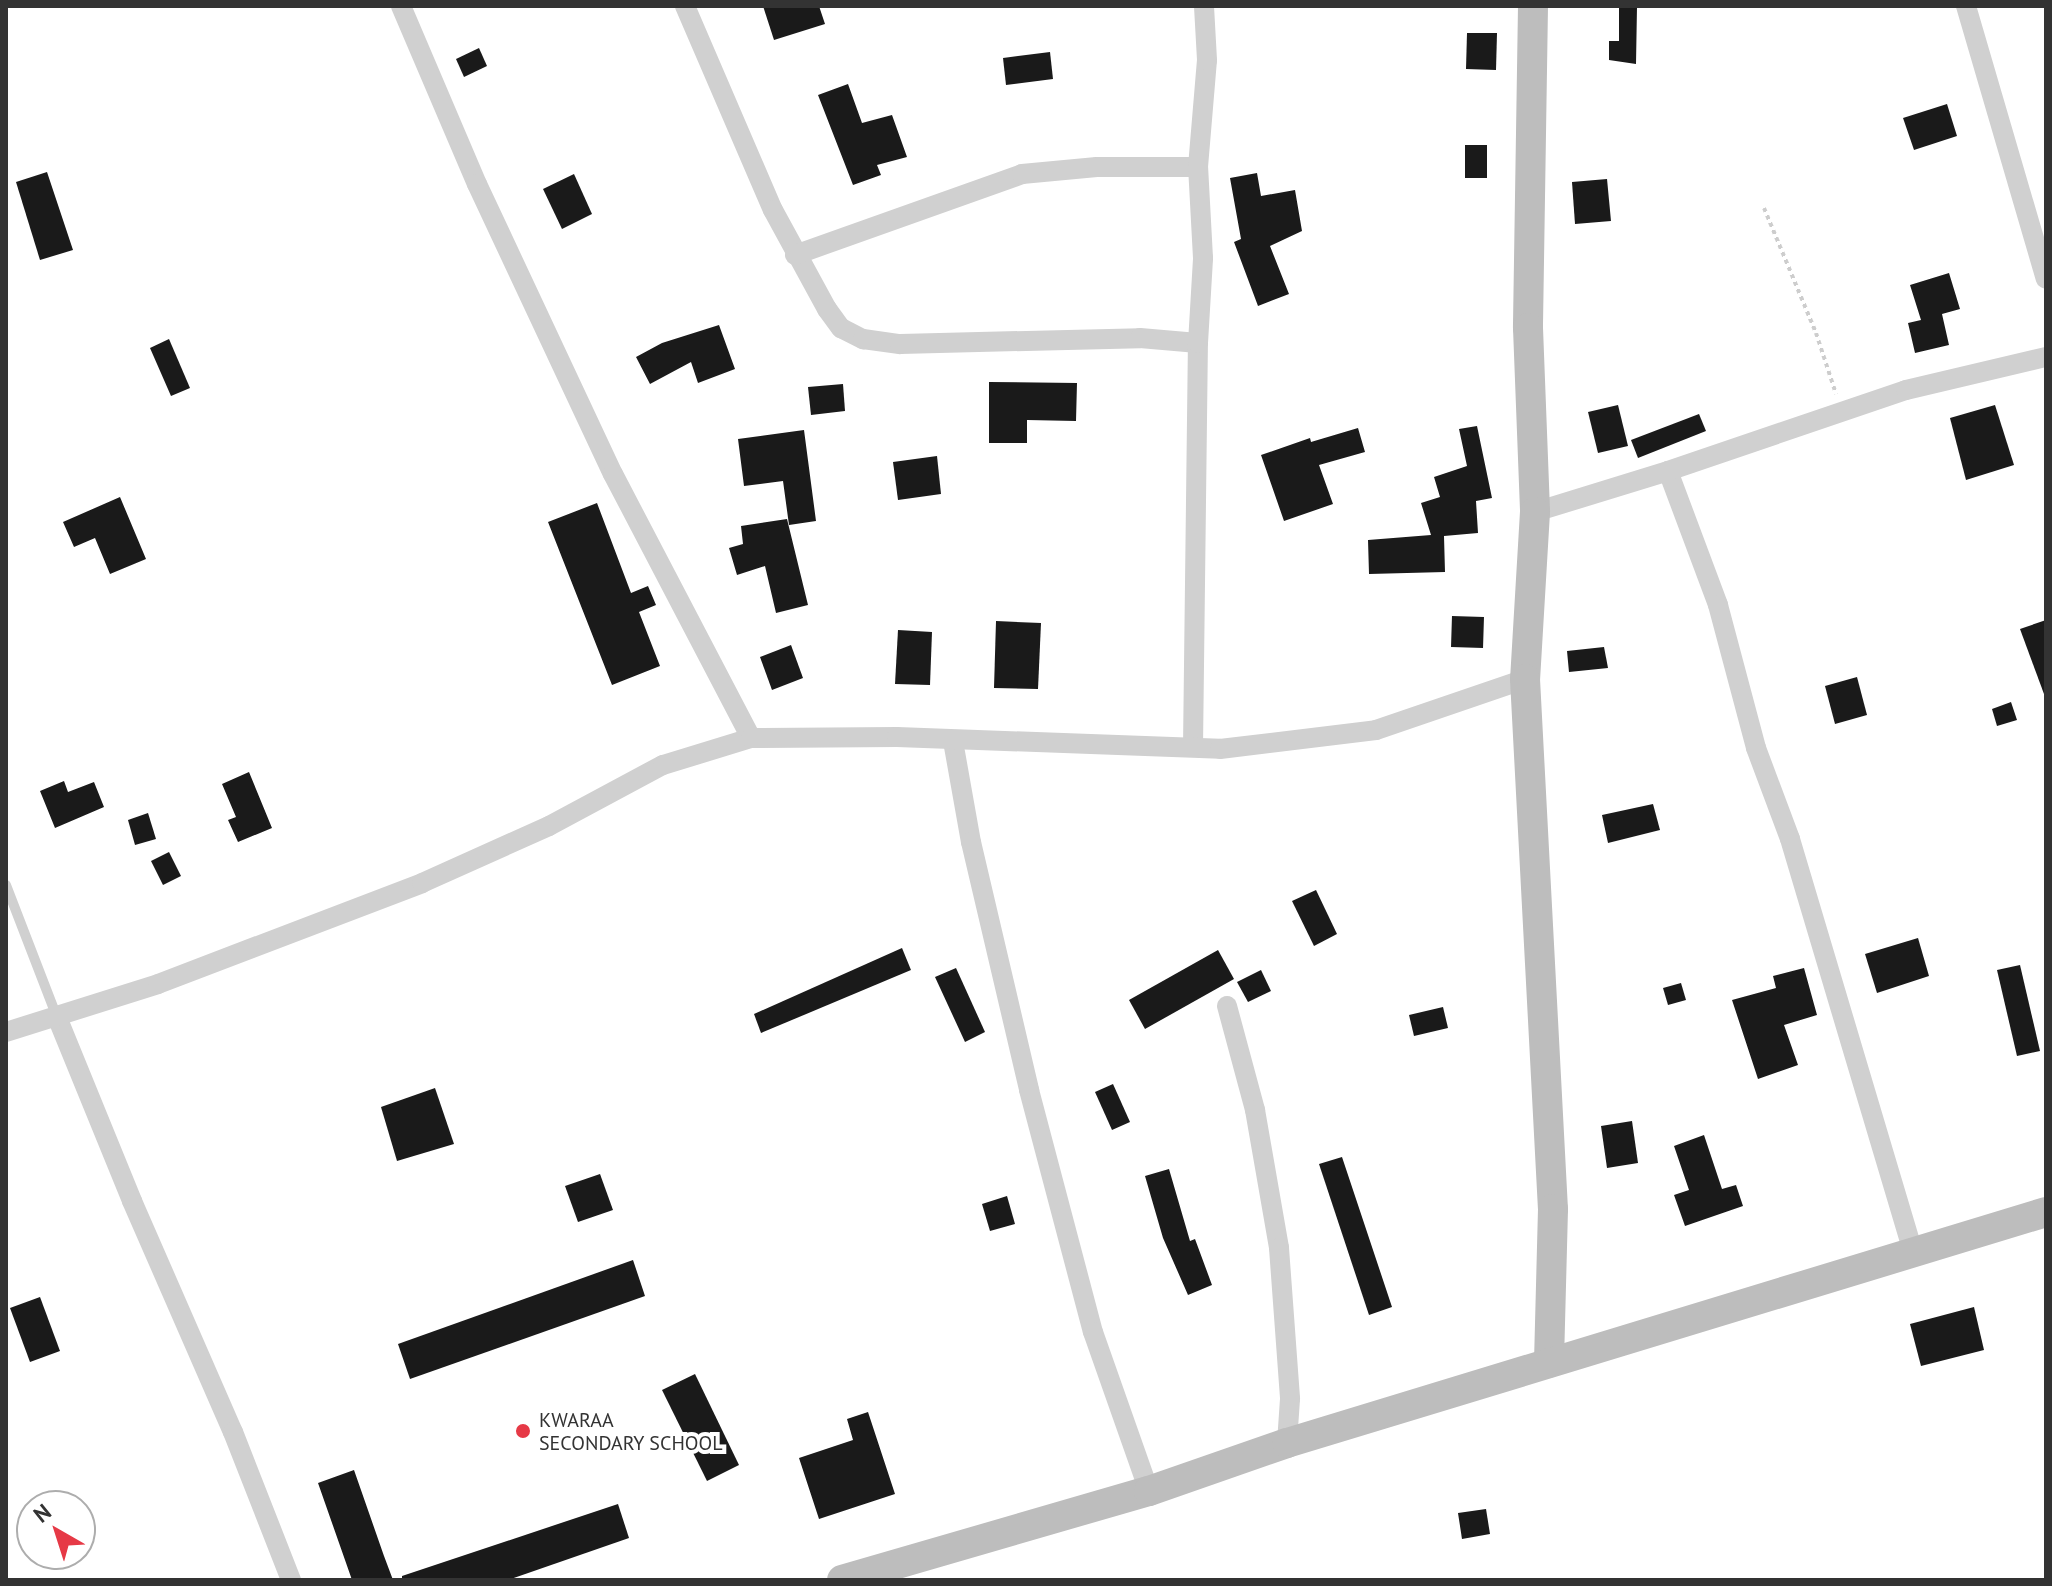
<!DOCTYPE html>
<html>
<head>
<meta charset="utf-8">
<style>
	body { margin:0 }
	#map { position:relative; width:2052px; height:1586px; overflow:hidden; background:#fff; font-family:"PT Sans",sans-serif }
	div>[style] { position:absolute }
	.building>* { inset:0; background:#1a1a1a }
	.path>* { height:4px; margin-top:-2px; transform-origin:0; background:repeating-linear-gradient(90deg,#cdcdcd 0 4px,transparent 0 8px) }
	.lane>* { height:10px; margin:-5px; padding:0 5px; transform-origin:5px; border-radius:5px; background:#d0d0d0 }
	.street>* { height:20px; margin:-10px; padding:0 10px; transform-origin:10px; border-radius:10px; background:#d0d0d0 }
	.secondary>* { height:30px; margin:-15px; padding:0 15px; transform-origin:15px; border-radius:15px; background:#bdbdbd }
	.dots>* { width:22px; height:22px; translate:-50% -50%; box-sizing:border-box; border:4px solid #fff; border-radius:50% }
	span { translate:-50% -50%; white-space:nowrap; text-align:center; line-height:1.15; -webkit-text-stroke:8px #fff; paint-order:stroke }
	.poi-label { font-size:20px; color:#333 }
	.left { translate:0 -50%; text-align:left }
	.frame { position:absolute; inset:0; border:8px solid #333; pointer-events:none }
	.north { position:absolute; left:16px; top:1490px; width:80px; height:80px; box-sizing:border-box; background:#fff; border:2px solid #adadad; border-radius:50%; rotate:321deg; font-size:22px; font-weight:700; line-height:32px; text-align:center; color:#333 }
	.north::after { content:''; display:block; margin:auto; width:28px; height:36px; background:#e63946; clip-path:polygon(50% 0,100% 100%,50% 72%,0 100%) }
</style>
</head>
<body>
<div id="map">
	<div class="building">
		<div style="clip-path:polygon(763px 6px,819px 6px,825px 24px,774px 40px)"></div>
		<div style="clip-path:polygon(1619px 7px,1637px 7px,1636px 64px,1609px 60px,1609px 41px,1619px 41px)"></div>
		<div style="clip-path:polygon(1467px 33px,1497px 33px,1496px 70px,1466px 69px)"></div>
		<div style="clip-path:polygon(479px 48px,487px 66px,464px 77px,456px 59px)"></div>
		<div style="clip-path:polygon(1050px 52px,1053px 79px,1006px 85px,1003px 58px)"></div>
		<div style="clip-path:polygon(848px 84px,862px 123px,892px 115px,907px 157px,877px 165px,881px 175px,853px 185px,818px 95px)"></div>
		<div style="clip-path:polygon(1947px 104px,1957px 136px,1914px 150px,1903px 118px)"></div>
		<div style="clip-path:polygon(1465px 145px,1487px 145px,1487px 178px,1465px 178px)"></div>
		<div style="clip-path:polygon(47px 172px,73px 250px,40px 260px,16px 182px)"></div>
		<div style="clip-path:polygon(1257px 173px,1261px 196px,1295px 190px,1302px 231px,1270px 246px,1289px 294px,1258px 306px,1234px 242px,1241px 239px,1230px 178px)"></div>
		<div style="clip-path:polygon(574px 174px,592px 214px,562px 229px,543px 189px)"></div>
		<div style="clip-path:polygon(1607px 179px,1611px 221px,1575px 224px,1572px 182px)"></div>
		<div style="clip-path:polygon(1949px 273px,1960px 309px,1942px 314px,1949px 345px,1915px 353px,1908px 323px,1921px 320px,1910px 285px)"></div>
		<div style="clip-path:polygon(719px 325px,735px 369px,698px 383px,691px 362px,650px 384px,636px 357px,662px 343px)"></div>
		<div style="clip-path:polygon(169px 339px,190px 388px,171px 396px,150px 348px)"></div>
		<div style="clip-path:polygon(989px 382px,1077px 383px,1076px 421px,1027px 420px,1027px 443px,989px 443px)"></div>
		<div style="clip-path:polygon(843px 384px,845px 411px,811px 415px,808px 387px)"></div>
		<div style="clip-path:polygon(1618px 405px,1628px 446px,1598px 453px,1588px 412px)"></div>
		<div style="clip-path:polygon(1995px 405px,2014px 465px,1966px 480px,1950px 418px)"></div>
		<div style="clip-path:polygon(1699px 414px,1706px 431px,1638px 458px,1631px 440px)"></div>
		<div style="clip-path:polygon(1477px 426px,1492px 498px,1476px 501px,1478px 533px,1444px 536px,1445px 572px,1369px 574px,1368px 540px,1431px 535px,1421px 503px,1440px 497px,1434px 477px,1467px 466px,1459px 429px)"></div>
		<div style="clip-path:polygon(1358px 428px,1365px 452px,1319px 465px,1333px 504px,1284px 521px,1261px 455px,1310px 438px,1311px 442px)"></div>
		<div style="clip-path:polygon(804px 430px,816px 521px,789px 525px,783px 481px,744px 486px,738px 439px)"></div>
		<div style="clip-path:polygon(937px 456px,941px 494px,898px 500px,893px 462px)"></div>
		<div style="clip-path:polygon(120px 497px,146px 559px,110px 574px,95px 538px,74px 547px,63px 522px)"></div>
		<div style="clip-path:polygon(597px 503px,631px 593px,648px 586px,656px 605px,639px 612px,660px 666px,612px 685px,548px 522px)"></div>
		<div style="clip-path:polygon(787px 519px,808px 605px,776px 613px,765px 566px,737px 575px,729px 548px,743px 544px,741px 526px)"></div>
		<div style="clip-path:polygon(1452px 616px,1484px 617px,1483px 648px,1451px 647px)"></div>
		<div style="clip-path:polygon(2046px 620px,2046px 694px,2044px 694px,2020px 629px)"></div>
		<div style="clip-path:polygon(996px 621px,1041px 623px,1038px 689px,994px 688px)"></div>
		<div style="clip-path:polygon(898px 630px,932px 632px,930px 685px,895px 684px)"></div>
		<div style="clip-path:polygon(791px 645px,803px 678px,772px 690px,760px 657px)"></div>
		<div style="clip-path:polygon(1604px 647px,1608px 668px,1569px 672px,1567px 651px)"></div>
		<div style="clip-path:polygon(1857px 677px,1867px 715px,1835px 724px,1825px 686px)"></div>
		<div style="clip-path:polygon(2011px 702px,2017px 720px,1997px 726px,1992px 709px)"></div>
		<div style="clip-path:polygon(249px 772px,272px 828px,238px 842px,228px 820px,236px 817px,222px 784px)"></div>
		<div style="clip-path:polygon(64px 781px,68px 792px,94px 782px,104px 807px,55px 828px,40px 791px)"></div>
		<div style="clip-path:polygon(1653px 804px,1660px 830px,1608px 843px,1602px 815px)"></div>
		<div style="clip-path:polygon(148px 813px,156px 839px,135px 845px,128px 820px)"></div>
		<div style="clip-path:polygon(169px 852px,181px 876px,163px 885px,151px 861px)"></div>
		<div style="clip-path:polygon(1316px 890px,1337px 934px,1314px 946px,1292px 901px)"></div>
		<div style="clip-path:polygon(1918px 938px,1929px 976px,1877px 993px,1865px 954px)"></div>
		<div style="clip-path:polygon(902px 948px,911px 970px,761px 1033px,754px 1014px)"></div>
		<div style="clip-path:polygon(1218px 950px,1234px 979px,1145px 1029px,1129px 1000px)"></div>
		<div style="clip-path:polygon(2020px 965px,2040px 1051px,2017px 1056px,1997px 970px)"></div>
		<div style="clip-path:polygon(956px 968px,985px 1032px,965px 1042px,935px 977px)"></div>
		<div style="clip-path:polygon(1804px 968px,1817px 1015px,1784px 1025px,1798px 1065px,1758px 1079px,1732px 1000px,1776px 988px,1773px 976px)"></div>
		<div style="clip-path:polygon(1261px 970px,1271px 991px,1248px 1002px,1237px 982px)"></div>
		<div style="clip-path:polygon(1681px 983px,1686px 1000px,1668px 1005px,1663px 988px)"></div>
		<div style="clip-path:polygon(1443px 1007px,1448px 1028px,1414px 1036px,1409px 1015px)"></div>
		<div style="clip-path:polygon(1113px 1084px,1130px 1122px,1112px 1130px,1095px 1092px)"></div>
		<div style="clip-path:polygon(435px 1088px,454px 1144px,397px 1161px,381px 1107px)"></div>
		<div style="clip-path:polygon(1632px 1121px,1638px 1163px,1607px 1168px,1601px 1126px)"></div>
		<div style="clip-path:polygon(1704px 1135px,1722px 1189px,1736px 1185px,1743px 1206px,1685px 1226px,1674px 1195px,1689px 1190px,1674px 1146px)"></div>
		<div style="clip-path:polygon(1342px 1157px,1392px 1307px,1369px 1315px,1319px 1164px)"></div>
		<div style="clip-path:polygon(1169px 1169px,1190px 1241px,1195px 1239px,1212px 1285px,1188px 1295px,1163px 1238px,1145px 1176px)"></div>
		<div style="clip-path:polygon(600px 1174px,613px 1210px,578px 1222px,565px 1186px)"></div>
		<div style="clip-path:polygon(1007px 1196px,1015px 1224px,990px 1231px,982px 1204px)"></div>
		<div style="clip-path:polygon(633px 1260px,645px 1296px,410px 1379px,398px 1344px)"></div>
		<div style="clip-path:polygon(40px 1297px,60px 1351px,30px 1362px,10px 1308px)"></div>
		<div style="clip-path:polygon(1974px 1307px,1984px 1350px,1921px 1366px,1910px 1324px)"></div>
		<div style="clip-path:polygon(695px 1374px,739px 1465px,707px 1481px,662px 1390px)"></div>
		<div style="clip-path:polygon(868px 1412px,895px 1494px,819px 1519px,799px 1458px,853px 1440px,847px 1419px)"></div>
		<div style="clip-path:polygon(354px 1470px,384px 1556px,393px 1580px,352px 1580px,345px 1560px,318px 1483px)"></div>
		<div style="clip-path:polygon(618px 1504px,629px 1538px,508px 1580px,402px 1580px,402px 1576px)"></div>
		<div style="clip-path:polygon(1486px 1509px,1490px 1534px,1462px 1539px,1458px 1513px)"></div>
	</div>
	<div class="path">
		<div style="left:1764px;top:208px;width:135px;rotate:67.4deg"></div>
		<div style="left:1816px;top:333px;width:64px;rotate:71.8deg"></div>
	</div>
	<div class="lane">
		<div style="left:6px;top:885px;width:142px;rotate:68.9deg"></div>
	</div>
	<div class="street">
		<div style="left:401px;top:6px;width:194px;rotate:66.9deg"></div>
		<div style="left:477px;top:184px;width:320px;rotate:64.9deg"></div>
		<div style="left:613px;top:474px;width:298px;rotate:62.4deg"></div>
		<div style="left:685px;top:6px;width:222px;rotate:66.7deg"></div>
		<div style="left:773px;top:210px;width:113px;rotate:61.4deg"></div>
		<div style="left:827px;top:309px;width:24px;rotate:54deg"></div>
		<div style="left:841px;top:328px;width:25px;rotate:27deg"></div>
		<div style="left:863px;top:339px;width:37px;rotate:8deg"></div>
		<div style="left:900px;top:344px;width:240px;rotate:-1.4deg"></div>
		<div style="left:1140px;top:338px;width:58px;rotate:4.9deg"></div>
		<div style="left:1966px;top:6px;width:284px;rotate:73.7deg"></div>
		<div style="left:795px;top:255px;width:241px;rotate:-19.6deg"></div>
		<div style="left:1022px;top:174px;width:75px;rotate:-5.3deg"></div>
		<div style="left:1097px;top:167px;width:101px"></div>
		<div style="left:1668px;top:471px;width:143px;rotate:69.5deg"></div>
		<div style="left:1718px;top:605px;width:148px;rotate:75.1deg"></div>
		<div style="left:1756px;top:748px;width:97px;rotate:69.5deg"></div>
		<div style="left:1790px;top:839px;width:431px;rotate:73.4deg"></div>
		<div style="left:1535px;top:512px;width:139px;rotate:-17.1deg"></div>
		<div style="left:1668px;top:471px;width:251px;rotate:-18.8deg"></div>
		<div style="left:1906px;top:390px;width:144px;rotate:-13.3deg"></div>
		<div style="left:953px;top:741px;width:103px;rotate:79.9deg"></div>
		<div style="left:971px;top:842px;width:255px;rotate:76.8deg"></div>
		<div style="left:1029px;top:1090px;width:250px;rotate:75.2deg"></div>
		<div style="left:1093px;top:1332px;width:169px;rotate:70.6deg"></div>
		<div style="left:1193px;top:747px;width:404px;rotate:-89.3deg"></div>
		<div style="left:1198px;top:343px;width:85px;rotate:-86.6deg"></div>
		<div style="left:1203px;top:258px;width:91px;rotate:-93.1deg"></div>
		<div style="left:1198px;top:167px;width:107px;rotate:-85.2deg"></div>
		<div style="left:1207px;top:60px;width:54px;rotate:-93.2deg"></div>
		<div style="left:1227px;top:1006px;width:108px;rotate:74.9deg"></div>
		<div style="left:1255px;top:1110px;width:140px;rotate:80.1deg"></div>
		<div style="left:1279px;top:1248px;width:151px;rotate:85.8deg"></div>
		<div style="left:1290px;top:1399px;width:44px;rotate:93.9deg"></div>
		<div style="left:57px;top:1017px;width:199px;rotate:67.8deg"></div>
		<div style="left:132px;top:1201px;width:252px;rotate:66.4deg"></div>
		<div style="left:233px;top:1432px;width:159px;rotate:68.6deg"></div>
		<div style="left:6px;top:1032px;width:159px;rotate:-17.5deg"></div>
		<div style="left:158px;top:984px;width:283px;rotate:-20.9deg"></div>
		<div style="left:422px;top:883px;width:139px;rotate:-24.2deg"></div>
		<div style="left:549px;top:826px;width:129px;rotate:-28.2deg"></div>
		<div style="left:663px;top:765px;width:92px;rotate:-17.1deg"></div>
		<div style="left:751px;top:738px;width:146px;rotate:-0.4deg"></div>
		<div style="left:897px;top:737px;width:323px;rotate:2.1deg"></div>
		<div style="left:1220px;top:749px;width:157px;rotate:-6.9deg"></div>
		<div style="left:1376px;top:730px;width:157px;rotate:-18.9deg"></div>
	</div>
	<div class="secondary">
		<div style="left:1533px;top:6px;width:322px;rotate:90.9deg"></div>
		<div style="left:1528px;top:328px;width:184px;rotate:87.8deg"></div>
		<div style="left:1535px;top:512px;width:167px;rotate:93.4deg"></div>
		<div style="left:1525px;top:679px;width:531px;rotate:86.98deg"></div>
		<div style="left:1553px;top:1209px;width:154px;rotate:91.5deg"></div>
		<div style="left:842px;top:1580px;width:320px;rotate:-16.2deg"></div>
		<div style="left:1149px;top:1491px;width:146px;rotate:-19.2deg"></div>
		<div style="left:1287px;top:1443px;width:793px;rotate:-16.93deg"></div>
	</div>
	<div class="dots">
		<div style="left:523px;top:1431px;background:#e63946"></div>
	</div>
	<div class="poi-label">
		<span class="left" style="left:539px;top:1432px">KWARAA<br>SECONDARY SCHOOL</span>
	</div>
	<div class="frame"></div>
	<div class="north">N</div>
</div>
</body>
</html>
